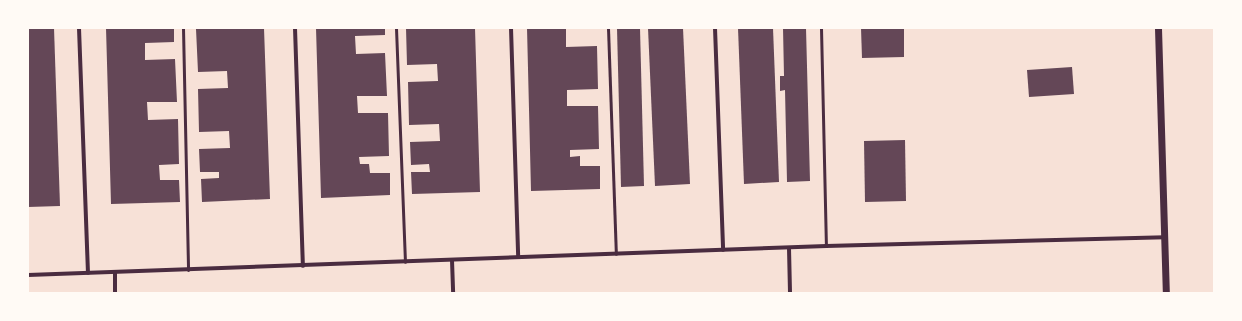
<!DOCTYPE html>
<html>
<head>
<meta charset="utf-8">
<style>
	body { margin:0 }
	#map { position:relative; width:1242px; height:321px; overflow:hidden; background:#f7e1d7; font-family:Quicksand,sans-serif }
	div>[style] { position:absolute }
	.building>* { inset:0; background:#644757 }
	.service>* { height:3px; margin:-1.5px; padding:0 1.5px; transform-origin:1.5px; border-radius:1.5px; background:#4a2c40 }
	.minor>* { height:4px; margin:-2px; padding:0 2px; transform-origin:2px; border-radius:2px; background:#4a2c40 }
	.tertiary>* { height:7px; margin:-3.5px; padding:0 3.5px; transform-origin:3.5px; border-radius:3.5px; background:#4a2c40 }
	span { translate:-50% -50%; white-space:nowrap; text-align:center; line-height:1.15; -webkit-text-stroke:3px #fffaf5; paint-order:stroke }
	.frame { position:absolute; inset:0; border:29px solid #fffaf5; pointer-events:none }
</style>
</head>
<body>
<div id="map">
	<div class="building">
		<div style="clip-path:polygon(28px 28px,54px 28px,60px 206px,28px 207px)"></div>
		<div style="clip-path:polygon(106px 28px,174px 28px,174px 42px,145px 43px,145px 60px,175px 59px,177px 102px,147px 102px,148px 120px,178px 119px,179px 164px,159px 165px,160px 180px,179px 180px,180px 202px,111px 204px)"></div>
		<div style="clip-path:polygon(264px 28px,270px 199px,202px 202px,201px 179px,219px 178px,219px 172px,200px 172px,199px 149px,230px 148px,229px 131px,199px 132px,198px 89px,228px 88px,227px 71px,198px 72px,196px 29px)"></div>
		<div style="clip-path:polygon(316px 28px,385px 28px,385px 35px,355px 36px,356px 54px,385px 53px,387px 96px,357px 96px,358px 113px,388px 113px,389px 156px,359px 157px,360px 164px,369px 164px,370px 173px,390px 173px,390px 195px,321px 198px)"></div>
		<div style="clip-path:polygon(406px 28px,475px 28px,480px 192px,412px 194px,411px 172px,430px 172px,429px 164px,411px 165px,410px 142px,440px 141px,439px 124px,409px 125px,408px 82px,438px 81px,437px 64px,407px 65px)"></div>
		<div style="clip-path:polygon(527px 28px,566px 28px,566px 47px,597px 46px,598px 89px,567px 90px,567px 106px,598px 106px,599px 149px,570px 150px,570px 157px,580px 156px,580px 166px,600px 166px,600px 189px,531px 191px)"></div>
		<div style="clip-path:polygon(617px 28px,640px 28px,644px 186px,621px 187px)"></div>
		<div style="clip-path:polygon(648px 28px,683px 28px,690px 184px,655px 186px)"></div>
		<div style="clip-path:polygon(738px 28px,773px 28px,779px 182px,744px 184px)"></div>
		<div style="clip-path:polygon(783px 28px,806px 28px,810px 181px,787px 182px,785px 90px,780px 91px,780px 76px,784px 76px)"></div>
		<div style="clip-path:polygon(861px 28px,904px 28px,904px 57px,862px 58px)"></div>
		<div style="clip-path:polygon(1072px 67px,1074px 94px,1029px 97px,1027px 70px)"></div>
		<div style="clip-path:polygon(905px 140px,906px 201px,865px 202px,864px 141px)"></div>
	</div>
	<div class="service">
		<div style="left:183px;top:28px;width:242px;rotate:88.8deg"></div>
		<div style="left:396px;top:28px;width:234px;rotate:87.8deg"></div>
		<div style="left:608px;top:28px;width:226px;rotate:88deg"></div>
		<div style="left:821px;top:28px;width:218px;rotate:88.7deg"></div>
	</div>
	<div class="minor">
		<div style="left:79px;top:28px;width:245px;rotate:87.9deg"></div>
		<div style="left:295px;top:28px;width:238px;rotate:88.1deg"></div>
		<div style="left:511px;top:28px;width:229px;rotate:88.2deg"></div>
		<div style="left:715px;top:28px;width:222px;rotate:87.9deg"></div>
		<div style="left:789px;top:248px;width:45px;rotate:88.7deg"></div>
		<div style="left:452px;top:260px;width:33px;rotate:88deg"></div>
		<div style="left:115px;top:272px;width:21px;rotate:90deg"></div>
		<div style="left:28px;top:275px;width:799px;rotate:-2.08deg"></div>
		<div style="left:826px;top:246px;width:339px;rotate:-1.5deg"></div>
	</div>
	<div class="tertiary">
		<div style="left:1158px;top:28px;width:265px;rotate:88.3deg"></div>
	</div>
	<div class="frame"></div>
</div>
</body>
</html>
